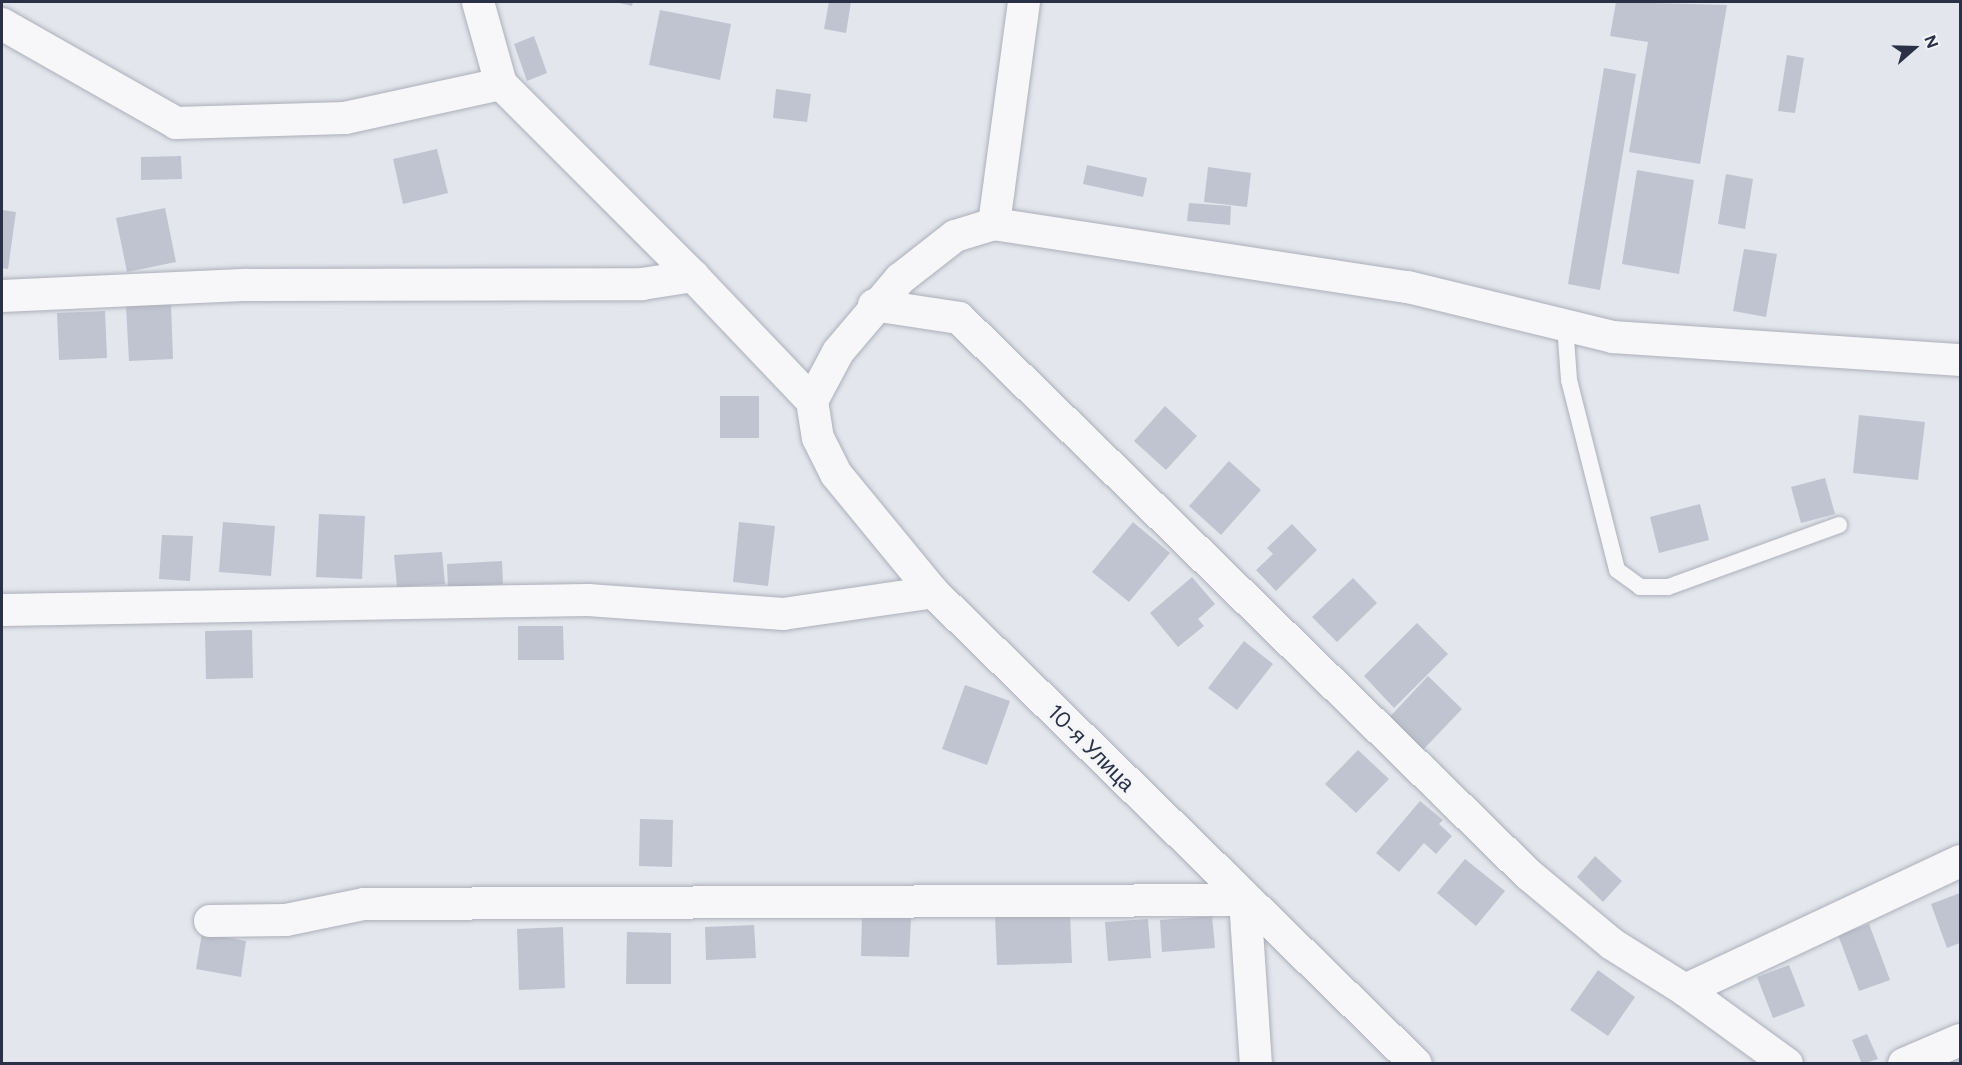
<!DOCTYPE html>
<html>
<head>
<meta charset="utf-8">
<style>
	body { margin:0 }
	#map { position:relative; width:1962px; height:1065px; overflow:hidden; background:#e3e6ec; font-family:Figtree,sans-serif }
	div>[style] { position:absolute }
	.building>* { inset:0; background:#c0c4d0 }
	.roads { filter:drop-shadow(0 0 2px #acafba) drop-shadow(0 0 2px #acafba) }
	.lane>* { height:16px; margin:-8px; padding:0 8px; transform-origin:8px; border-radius:8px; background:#f7f7fa }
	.street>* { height:32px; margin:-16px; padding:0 16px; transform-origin:16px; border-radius:16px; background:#f7f7fa }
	span { translate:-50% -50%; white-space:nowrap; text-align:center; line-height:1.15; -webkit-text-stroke:5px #f4f5f9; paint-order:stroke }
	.street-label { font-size:22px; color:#2a3046 }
	.frame { position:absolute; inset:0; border:3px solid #2a3046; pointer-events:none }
	.north { position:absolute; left:1884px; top:18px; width:60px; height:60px; -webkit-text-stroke:4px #f4f5f9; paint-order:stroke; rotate:70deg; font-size:16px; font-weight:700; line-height:24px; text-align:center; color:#2a3046 }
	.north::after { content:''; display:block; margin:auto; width:21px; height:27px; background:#2a3046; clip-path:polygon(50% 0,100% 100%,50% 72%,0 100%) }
</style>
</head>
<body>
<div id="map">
	<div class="building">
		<div style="clip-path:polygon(615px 2px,633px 2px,632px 6px)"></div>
		<div style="clip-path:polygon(829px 2px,851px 2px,846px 33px,824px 29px)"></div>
		<div style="clip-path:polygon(1616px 2px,1727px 5px,1700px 164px,1629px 152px,1648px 42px,1610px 36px)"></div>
		<div style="clip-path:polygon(660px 10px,731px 24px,720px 80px,649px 65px)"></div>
		<div style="clip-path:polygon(534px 36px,547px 73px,527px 81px,514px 44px)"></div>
		<div style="clip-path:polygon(1787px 55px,1804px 58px,1795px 113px,1778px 111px)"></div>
		<div style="clip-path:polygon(1604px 68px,1636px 74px,1600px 290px,1568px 284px)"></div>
		<div style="clip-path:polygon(776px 89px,811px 94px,807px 122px,773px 118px)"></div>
		<div style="clip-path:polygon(437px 149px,448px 193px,403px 204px,393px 159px)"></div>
		<div style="clip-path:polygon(181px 156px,182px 179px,141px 180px,141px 157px)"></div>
		<div style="clip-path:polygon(1087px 165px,1147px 178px,1143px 197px,1083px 184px)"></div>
		<div style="clip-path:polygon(1208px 167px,1251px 173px,1247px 207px,1204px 202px)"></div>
		<div style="clip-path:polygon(1637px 170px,1694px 180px,1679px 274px,1622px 264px)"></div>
		<div style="clip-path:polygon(1726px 174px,1753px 179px,1745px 229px,1718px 224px)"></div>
		<div style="clip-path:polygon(1189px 203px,1231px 206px,1230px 225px,1187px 221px)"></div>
		<div style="clip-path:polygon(165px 208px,176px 262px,127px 272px,116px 218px)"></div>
		<div style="clip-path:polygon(2px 210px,16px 212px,8px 269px,2px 268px)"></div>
		<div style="clip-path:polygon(1744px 249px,1777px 254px,1766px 317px,1733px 311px)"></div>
		<div style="clip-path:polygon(171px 304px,173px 359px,129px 361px,126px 306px)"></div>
		<div style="clip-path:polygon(105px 311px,107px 358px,59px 360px,57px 313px)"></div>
		<div style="clip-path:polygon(720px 396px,759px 396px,759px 438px,720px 438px)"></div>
		<div style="clip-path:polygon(1165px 406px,1197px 436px,1166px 470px,1134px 441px)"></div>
		<div style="clip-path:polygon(1859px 415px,1925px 422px,1918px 480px,1853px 473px)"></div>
		<div style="clip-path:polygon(1229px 461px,1261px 490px,1221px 535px,1189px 506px)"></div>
		<div style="clip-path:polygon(1825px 478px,1835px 514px,1801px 523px,1791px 487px)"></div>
		<div style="clip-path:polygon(1700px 504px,1709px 540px,1659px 553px,1650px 517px)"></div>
		<div style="clip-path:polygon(319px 514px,365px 516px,362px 579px,316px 577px)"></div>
		<div style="clip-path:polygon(223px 522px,275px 526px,271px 576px,219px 572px)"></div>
		<div style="clip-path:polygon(739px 522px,775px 526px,768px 586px,733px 582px)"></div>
		<div style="clip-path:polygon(1133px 522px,1170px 553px,1129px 602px,1092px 572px)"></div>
		<div style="clip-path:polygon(1292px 524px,1317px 550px,1276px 591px,1256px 570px,1273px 554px,1267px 548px)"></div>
		<div style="clip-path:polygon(162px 535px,193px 536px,190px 581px,159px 579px)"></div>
		<div style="clip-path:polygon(442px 552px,445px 584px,397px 587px,394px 555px)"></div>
		<div style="clip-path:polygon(502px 561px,503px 584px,448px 588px,447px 564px)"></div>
		<div style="clip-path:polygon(1192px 577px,1215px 604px,1198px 619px,1204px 626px,1178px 647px,1150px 613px)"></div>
		<div style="clip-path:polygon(1353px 578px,1377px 603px,1337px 642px,1312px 617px)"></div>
		<div style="clip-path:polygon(1417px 623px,1448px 654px,1394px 708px,1364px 676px)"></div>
		<div style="clip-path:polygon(518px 626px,563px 626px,564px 660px,518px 660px)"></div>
		<div style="clip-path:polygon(252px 630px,253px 678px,206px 679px,205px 631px)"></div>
		<div style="clip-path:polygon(1244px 641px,1273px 664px,1237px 710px,1208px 688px)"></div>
		<div style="clip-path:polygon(1428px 676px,1462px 709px,1419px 754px,1385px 722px)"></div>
		<div style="clip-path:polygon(965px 685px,1010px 701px,987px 765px,942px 749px)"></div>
		<div style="clip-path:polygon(1358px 750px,1389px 779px,1356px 813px,1325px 784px)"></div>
		<div style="clip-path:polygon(1420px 801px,1443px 820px,1439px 824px,1452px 836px,1436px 854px,1424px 843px,1399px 872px,1376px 853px)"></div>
		<div style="clip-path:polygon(640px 819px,673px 820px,672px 867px,639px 866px)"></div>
		<div style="clip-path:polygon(1595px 856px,1622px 881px,1603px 902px,1577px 877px)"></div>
		<div style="clip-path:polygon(1465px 859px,1505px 891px,1476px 926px,1437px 893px)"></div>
		<div style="clip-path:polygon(1960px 893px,1960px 943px,1947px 948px,1931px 904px)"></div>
		<div style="clip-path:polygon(1070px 913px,1072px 963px,997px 965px,995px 915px)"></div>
		<div style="clip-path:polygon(862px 916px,911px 918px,909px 957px,861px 956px)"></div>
		<div style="clip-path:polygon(1212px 916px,1215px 948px,1162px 952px,1160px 920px)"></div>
		<div style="clip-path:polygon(1148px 919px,1151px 958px,1108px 961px,1105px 922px)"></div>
		<div style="clip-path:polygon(1869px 924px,1890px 980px,1859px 991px,1838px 935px)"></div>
		<div style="clip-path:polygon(754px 925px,756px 958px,706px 960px,705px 927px)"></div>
		<div style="clip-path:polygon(563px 927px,565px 988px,519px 990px,517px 929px)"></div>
		<div style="clip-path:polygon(627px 932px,671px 933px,671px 984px,626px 984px)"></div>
		<div style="clip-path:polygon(202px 933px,246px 941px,241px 977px,196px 969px)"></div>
		<div style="clip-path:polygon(1789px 965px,1805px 1006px,1773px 1018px,1757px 977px)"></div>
		<div style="clip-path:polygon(1598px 970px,1635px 997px,1608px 1036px,1570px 1010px)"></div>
		<div style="clip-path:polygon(1867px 1034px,1878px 1059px,1862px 1064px,1852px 1040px)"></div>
	</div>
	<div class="roads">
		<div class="lane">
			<div style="left:1565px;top:325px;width:55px;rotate:85.8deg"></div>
			<div style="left:1569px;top:380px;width:196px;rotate:75.8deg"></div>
			<div style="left:1617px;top:570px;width:29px;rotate:36deg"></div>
			<div style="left:1640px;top:587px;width:28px"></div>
			<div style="left:1668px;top:587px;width:182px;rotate:-19.9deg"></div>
		</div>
		<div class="street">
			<div style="left:478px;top:2px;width:85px;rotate:74.3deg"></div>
			<div style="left:2px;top:24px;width:200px;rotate:29.6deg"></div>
			<div style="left:176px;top:123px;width:169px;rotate:-1.7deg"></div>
			<div style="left:345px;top:118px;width:160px;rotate:-12.3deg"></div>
			<div style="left:501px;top:84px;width:272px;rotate:45deg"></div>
			<div style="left:693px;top:276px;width:173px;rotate:46.4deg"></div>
			<div style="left:994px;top:224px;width:224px;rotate:-82.3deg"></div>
			<div style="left:2px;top:296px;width:246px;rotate:-2.6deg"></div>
			<div style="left:248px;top:285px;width:394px;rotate:-0.1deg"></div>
			<div style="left:642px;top:284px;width:52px;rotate:-8.9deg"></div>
			<div style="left:874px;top:305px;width:86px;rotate:8.7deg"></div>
			<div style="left:959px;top:318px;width:796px;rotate:44.34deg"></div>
			<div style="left:1528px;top:874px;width:109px;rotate:39.8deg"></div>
			<div style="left:1612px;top:944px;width:86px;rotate:32.2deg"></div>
			<div style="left:1685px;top:990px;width:126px;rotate:36deg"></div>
			<div style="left:812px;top:401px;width:55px;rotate:-62deg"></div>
			<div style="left:838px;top:352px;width:96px;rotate:-49.7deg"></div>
			<div style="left:900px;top:279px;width:70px;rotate:-38deg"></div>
			<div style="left:955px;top:236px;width:41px;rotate:-17.1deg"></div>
			<div style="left:994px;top:224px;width:419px;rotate:8.7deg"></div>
			<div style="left:1408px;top:287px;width:211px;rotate:13.7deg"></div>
			<div style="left:1613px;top:337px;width:348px;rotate:3.8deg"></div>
			<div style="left:812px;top:401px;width:37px;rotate:81deg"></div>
			<div style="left:818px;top:438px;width:40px;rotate:63.4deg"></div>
			<div style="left:836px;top:474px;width:153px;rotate:50.6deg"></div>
			<div style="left:933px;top:592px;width:675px;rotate:44.34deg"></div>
			<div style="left:2px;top:610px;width:586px;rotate:-0.98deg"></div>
			<div style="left:588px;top:600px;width:196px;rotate:4.1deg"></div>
			<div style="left:783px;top:614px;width:152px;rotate:-8.3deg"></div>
			<div style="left:210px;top:921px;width:76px;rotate:-0.8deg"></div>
			<div style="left:286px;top:920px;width:80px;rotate:-11.6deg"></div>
			<div style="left:364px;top:904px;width:881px;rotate:-0.26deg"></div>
			<div style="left:1245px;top:900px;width:164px;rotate:86.2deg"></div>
			<div style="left:1685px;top:990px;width:304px;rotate:-25.1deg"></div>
			<div style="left:1904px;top:1064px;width:61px;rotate:-23.2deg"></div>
		</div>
	</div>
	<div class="street-label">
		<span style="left:1091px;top:748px;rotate:45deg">10-я Улица</span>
	</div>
	<div class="frame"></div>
	<div class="north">N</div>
</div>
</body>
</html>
